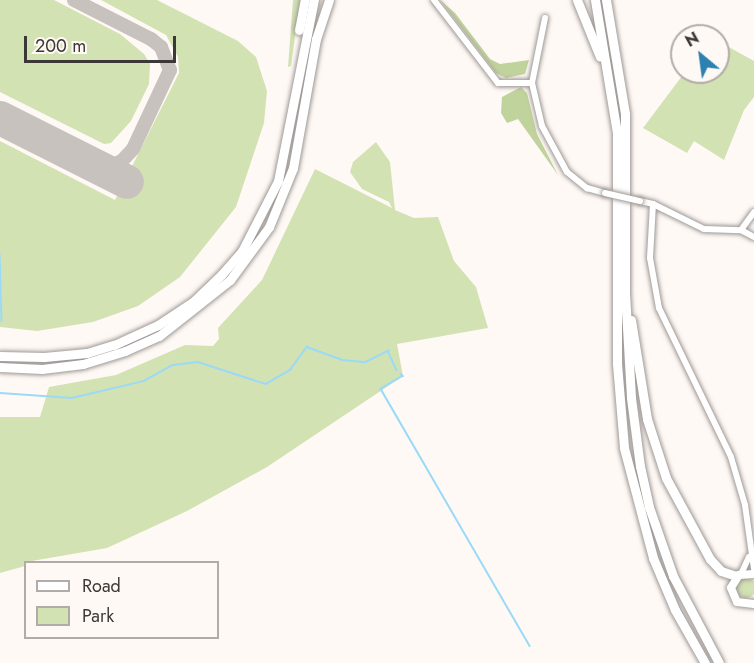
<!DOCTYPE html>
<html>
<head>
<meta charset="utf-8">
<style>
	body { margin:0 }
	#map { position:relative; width:754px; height:663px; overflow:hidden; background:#fff9f5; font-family:Jost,sans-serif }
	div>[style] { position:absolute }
	.green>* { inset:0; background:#d2e2b3 }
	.round { border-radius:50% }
	.forest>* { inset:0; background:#c1d39c }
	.stream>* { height:1.5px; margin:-0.75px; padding:0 0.75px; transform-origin:0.75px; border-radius:0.75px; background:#9adaf8 }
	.taxiway>* { height:14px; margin:-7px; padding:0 7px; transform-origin:7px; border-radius:7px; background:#c7c2be }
	.runway>* { height:34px; margin:-17px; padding:0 17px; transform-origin:17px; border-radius:17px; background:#c7c2be }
	.roads { filter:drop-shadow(0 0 2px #9e9996) drop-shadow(0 0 2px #9e9996) }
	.minor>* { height:6px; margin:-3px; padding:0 3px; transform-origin:3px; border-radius:3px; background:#fff }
	.major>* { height:8px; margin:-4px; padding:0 4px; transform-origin:4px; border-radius:4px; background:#fff }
	.highway>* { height:9px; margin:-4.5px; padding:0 4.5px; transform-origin:4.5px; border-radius:4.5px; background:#fff }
	.bridges { filter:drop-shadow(0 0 2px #9e9996) drop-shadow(0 0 2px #9e9996) }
	.minor-bridge>* { height:6px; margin:-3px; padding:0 3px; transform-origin:3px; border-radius:3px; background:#fff }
	span { translate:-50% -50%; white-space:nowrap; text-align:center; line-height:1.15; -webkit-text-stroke:4.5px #fff9f5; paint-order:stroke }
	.legend { position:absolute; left:24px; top:561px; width:195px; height:78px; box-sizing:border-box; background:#fff9f5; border:2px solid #b1aca9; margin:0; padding:8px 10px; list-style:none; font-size:18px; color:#3b3837 }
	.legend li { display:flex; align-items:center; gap:12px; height:30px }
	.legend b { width:30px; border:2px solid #b1aca9 }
	.north { position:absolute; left:670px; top:24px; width:60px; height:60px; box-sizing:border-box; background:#fff9f5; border:2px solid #b1aca9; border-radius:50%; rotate:331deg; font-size:16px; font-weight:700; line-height:24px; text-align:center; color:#3b3837 }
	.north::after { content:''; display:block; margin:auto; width:21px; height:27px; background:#2d81b1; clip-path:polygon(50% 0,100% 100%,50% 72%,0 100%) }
	.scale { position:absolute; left:24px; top:36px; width:152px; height:27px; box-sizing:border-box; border:3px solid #3b3837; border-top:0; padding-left:8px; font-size:18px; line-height:21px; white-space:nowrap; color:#3b3837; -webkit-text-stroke:4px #fff9f5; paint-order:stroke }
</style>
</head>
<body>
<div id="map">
	<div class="green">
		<div style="clip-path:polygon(0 0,54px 0,120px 34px,144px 54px,150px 64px,149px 84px,131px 121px,111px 143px,104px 144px,0 92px)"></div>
		<div style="clip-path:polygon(101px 0,157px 0,238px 41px,256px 57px,267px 91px,264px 123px,236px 207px,180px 277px,138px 306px,93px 322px,37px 331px,0 327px,0 141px,115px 200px,179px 73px,178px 57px,166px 35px)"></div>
		<div style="clip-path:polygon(293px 0,300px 0,291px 66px,288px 67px)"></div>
		<div style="clip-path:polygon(718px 41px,754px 61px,754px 97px,744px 110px,724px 160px,694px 141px,687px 153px,643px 128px,685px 72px,718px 72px)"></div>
		<div style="clip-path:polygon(376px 142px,390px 162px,395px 210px,414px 218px,438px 217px,454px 261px,476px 287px,488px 328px,397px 344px,403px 376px,267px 467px,187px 511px,107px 548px,26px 562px,25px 566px,0 573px,0 417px,40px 417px,49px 387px,116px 375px,185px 345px,213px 346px,219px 339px,218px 328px,262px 280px,315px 169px,392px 208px,389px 202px,362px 189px,350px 172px,353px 162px)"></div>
		<div class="round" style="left:736px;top:578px;width:20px;height:20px"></div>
	</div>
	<div class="forest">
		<div style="clip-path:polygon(440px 0,455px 13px,490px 59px,500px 64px,529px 60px,525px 74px,506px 78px,496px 73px)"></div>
		<div style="clip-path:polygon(521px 87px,527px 93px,537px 134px,558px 175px,518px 119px,507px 123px,501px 113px,502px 97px)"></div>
	</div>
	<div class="stream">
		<div style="left:0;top:254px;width:67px;rotate:88.3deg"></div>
		<div style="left:401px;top:374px;width:3px;rotate:45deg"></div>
		<div style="left:403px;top:376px;width:26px;rotate:149deg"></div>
		<div style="left:381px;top:389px;width:297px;rotate:59.9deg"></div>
		<div style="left:0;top:393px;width:72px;rotate:4deg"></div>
		<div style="left:72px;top:398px;width:74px;rotate:-13.3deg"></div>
		<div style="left:144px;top:381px;width:33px;rotate:-29deg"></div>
		<div style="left:173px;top:365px;width:25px;rotate:-7deg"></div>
		<div style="left:198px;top:362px;width:71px;rotate:17.9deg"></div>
		<div style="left:266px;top:384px;width:28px;rotate:-30deg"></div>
		<div style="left:290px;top:370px;width:29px;rotate:-54deg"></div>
		<div style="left:307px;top:347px;width:37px;rotate:20deg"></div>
		<div style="left:342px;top:360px;width:24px;rotate:5deg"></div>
		<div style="left:366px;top:362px;width:25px;rotate:-27deg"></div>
		<div style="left:388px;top:351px;width:21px;rotate:65deg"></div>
	</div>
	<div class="taxiway">
		<div style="left:74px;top:0;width:86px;rotate:26.9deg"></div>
		<div style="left:151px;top:39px;width:13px;rotate:39deg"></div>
		<div style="left:161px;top:47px;width:25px;rotate:69deg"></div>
		<div style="left:170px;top:70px;width:87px;rotate:115.1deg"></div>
		<div style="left:133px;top:149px;width:16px;rotate:133deg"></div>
		<div style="left:122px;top:161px;width:14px;rotate:159deg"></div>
		<div style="left:109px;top:166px;width:20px;rotate:-169deg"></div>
	</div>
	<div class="runway">
		<div style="left:0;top:118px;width:142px;rotate:26.7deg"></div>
	</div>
	<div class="roads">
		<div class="minor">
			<div style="left:434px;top:0;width:105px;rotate:52.4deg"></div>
			<div style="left:498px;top:83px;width:34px"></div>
			<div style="left:545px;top:18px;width:66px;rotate:101.3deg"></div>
			<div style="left:532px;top:83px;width:44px;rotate:76.9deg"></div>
			<div style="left:542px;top:126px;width:52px;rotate:61.5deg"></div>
			<div style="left:567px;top:172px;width:26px;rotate:39deg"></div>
			<div style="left:587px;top:188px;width:19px;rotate:16deg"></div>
			<div style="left:640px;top:201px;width:13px;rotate:13deg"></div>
			<div style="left:653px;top:204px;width:54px;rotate:93.2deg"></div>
			<div style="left:650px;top:258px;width:51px;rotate:79.8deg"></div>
			<div style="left:659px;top:308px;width:165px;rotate:64.2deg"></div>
			<div style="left:731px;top:457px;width:50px;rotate:73.7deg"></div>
			<div style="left:745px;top:505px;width:65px;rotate:82deg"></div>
			<div style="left:653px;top:204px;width:57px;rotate:26.1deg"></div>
			<div style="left:704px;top:229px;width:37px;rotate:2deg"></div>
			<div style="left:741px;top:230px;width:15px;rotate:28deg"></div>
			<div style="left:741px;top:230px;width:22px;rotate:-54deg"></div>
			<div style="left:741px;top:574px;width:19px;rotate:-65deg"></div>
		</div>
		<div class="major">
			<div style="left:754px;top:574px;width:15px;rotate:176deg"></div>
			<div style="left:739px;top:575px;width:15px;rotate:122deg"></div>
			<div style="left:731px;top:588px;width:15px;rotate:67deg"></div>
			<div style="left:737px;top:602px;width:17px;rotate:7deg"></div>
		</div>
		<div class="highway">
			<div style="left:577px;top:0;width:61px;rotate:68deg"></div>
			<div style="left:595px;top:0;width:135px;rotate:80.6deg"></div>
			<div style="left:617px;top:133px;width:231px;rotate:90deg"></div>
			<div style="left:617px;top:364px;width:84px;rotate:85.2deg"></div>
			<div style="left:624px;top:448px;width:114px;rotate:75.2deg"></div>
			<div style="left:653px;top:558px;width:56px;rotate:67.1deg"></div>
			<div style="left:675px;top:610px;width:61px;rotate:60.5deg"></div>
			<div style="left:606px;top:0;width:116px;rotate:80.5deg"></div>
			<div style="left:625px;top:114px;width:179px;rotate:90deg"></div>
			<div style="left:625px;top:293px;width:105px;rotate:86.7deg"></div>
			<div style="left:631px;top:398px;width:69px;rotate:82.5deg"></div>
			<div style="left:640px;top:466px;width:42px;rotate:77.6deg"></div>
			<div style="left:649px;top:507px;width:73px;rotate:70.8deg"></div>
			<div style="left:673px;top:576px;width:98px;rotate:62.1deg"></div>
			<div style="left:299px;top:30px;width:31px;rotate:-79deg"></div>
			<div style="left:631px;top:320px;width:100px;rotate:80.8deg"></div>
			<div style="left:647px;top:419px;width:62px;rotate:72.1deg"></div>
			<div style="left:666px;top:478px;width:92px;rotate:61.5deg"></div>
			<div style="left:710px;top:559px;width:16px;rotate:47deg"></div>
			<div style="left:721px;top:571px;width:16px;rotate:18deg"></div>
			<div style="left:0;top:356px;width:44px;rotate:1.3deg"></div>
			<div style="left:44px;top:357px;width:43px;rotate:-5.3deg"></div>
			<div style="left:87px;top:353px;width:28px;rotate:-17deg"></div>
			<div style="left:114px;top:345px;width:48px;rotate:-24.4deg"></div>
			<div style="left:158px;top:325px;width:43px;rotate:-33.7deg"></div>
			<div style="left:194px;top:301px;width:39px;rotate:-44deg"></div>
			<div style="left:222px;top:274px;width:30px;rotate:-49deg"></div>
			<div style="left:242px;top:251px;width:79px;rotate:-62.8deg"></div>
			<div style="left:278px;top:181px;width:185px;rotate:-78.8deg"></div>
			<div style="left:0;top:367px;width:42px;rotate:2.7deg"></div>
			<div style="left:42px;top:369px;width:41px;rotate:-7deg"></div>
			<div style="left:83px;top:364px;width:44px;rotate:-17.2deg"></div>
			<div style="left:125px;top:351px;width:37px;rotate:-24deg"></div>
			<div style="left:159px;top:336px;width:90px;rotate:-38.3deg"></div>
			<div style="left:230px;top:280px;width:66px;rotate:-53.7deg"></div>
			<div style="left:269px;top:227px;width:64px;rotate:-67.9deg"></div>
			<div style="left:293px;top:168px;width:131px;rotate:-79.9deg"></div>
			<div style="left:316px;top:39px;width:41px;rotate:-71.6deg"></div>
		</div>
	</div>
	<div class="bridges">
		<div class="minor-bridge">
			<div style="left:605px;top:193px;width:36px;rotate:13deg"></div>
		</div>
	</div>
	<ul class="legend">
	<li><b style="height:8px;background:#fff"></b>Road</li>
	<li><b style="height:16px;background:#d2e2b3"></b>Park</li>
	</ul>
	<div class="north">N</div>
	<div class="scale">200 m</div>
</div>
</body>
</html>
